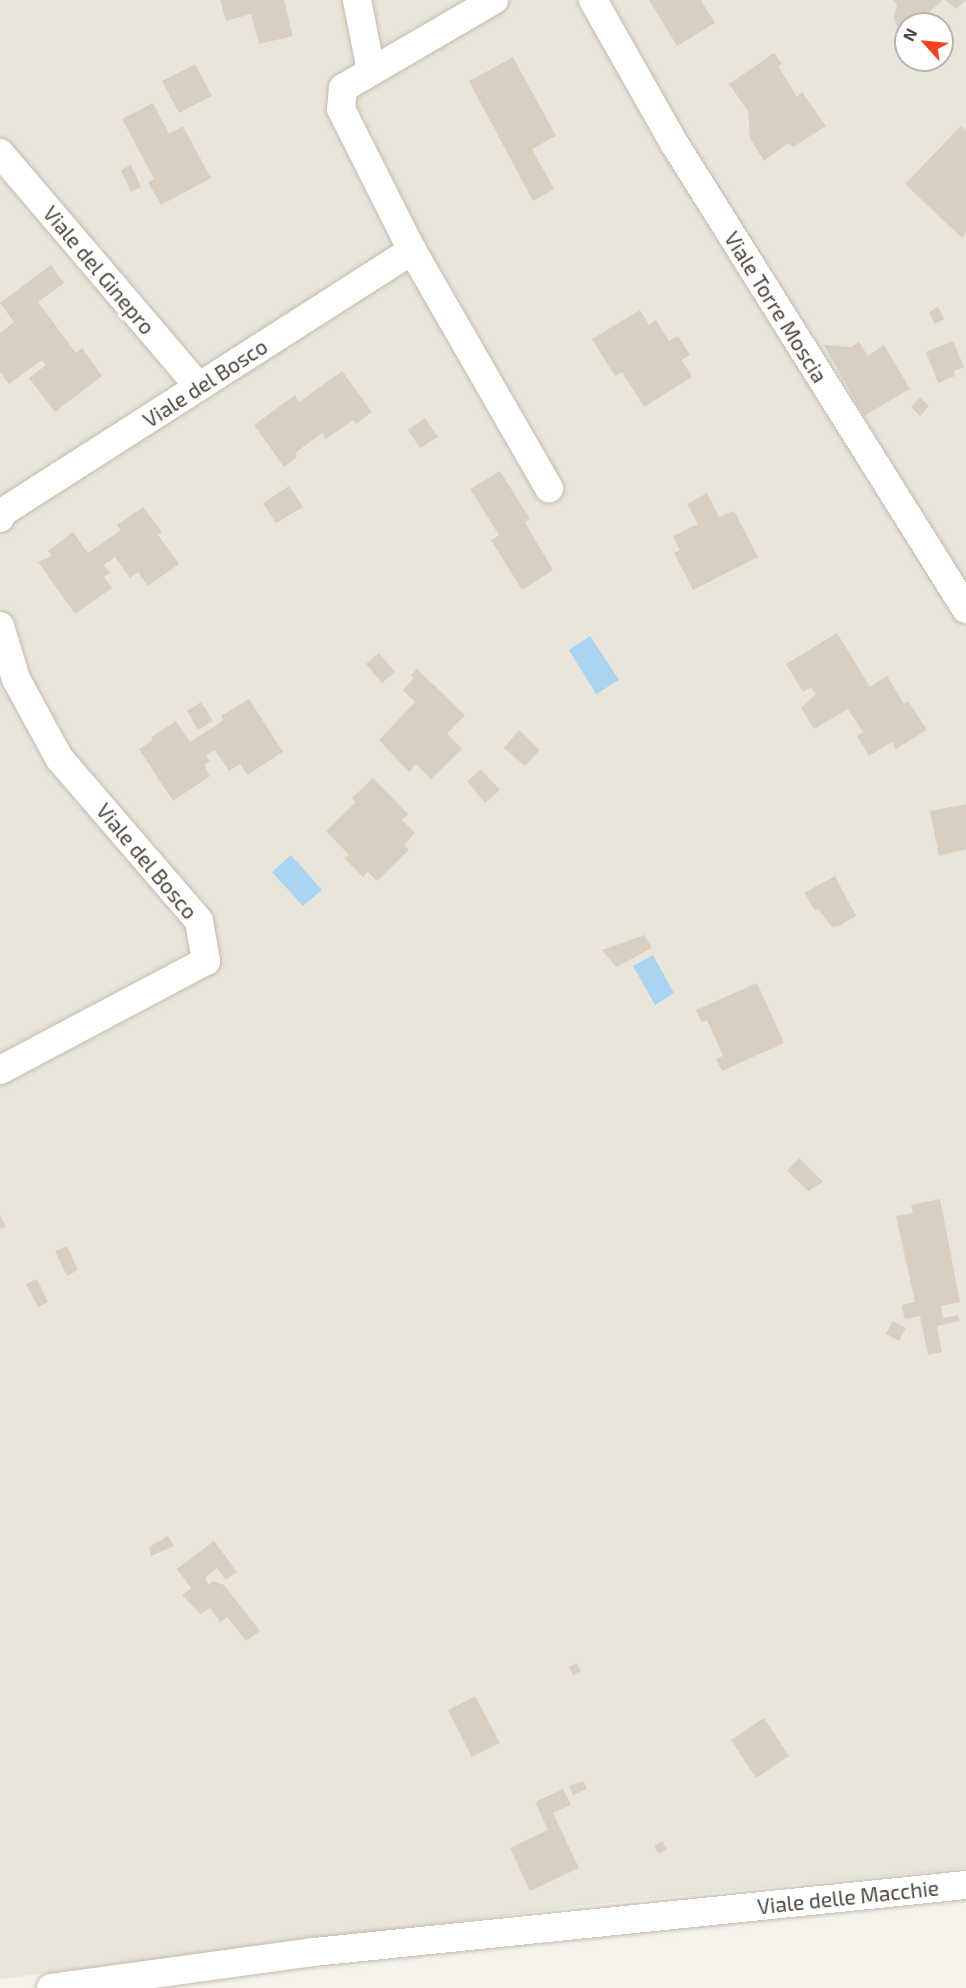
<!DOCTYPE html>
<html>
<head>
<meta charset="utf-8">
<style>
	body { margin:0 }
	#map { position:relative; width:966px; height:1988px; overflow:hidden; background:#f6f3ec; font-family:"Exo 2",sans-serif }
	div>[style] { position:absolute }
	.residential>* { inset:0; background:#eae5da }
	.water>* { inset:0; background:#a9d4f2 }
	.building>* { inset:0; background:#d8cfc1 }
	.roads { filter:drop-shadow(0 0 2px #c2bbae) drop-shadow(0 0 2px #c2bbae) }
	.minor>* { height:28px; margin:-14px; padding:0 14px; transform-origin:14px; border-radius:14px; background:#fff }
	span { translate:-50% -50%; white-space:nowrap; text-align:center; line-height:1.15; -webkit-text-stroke:6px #fff; paint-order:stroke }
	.street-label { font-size:21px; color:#4b4439 }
	.north { position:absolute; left:894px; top:12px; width:60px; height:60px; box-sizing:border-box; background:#fff; border:2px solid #b7b4b0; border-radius:50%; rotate:297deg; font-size:16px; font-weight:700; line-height:24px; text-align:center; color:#4b4439 }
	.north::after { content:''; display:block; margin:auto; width:21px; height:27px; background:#fc3f1d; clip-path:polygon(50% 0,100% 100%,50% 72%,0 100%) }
</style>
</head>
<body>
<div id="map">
	<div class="residential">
		<div style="clip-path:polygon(evenodd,0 0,966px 0,966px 1868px,588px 1905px,0 1979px,0 0,906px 24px,942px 24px,942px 60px,906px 60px,906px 24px)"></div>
	</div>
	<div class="water">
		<div style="clip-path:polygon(590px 636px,619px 680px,596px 694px,569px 650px)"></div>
		<div style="clip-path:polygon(291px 855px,322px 890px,303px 906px,272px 872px)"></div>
		<div style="clip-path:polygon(653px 955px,674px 993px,655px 1005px,633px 966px)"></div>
	</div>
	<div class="building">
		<div style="clip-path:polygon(220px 0,284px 0,293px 36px,259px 44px,251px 14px,226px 21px)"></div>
		<div style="clip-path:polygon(649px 0,701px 0,715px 23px,677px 46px)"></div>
		<div style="clip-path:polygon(893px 0,943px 0,915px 24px,906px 24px,906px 32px,896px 25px,894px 18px,897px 5px)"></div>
		<div style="clip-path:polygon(945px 0,966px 0,956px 9px)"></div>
		<div style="clip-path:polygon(774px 53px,782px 64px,778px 66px,797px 97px,802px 92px,826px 126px,793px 147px,788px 143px,764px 161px,750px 138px,748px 111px,729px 84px)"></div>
		<div style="clip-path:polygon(513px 57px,556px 136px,532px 149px,554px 189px,533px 201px,469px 81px)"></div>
		<div style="clip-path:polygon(195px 64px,212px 96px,179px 113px,162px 81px)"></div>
		<div style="clip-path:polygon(153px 103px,169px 134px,183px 126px,211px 178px,161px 205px,148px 182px,154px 179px,122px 119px)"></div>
		<div style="clip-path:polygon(961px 126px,966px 131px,966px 233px,962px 238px,905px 184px)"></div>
		<div style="clip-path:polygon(131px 165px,141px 187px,131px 192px,121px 170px)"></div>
		<div style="clip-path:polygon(51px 265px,64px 283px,38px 302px,76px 353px,82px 348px,102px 376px,55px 412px,29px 378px,46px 365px,42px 360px,9px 384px,0 372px,0 333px,14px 322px,0 303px)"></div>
		<div style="clip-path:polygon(938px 307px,944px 319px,935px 324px,929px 312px)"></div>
		<div style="clip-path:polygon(640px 310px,649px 325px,656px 320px,669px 341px,678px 336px,690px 355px,682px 360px,692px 377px,644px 407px,622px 372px,615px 376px,592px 339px)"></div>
		<div style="clip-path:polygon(953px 341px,964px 367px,954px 371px,955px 376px,938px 383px,926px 352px)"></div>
		<div style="clip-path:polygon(859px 342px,868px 356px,884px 345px,910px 389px,864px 416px,824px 345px,851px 347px)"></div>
		<div style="clip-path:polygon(342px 371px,372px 412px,356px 424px,353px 420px,326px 439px,322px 433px,295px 453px,297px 457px,284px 467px,254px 425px,295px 395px,299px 402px)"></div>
		<div style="clip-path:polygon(920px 397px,929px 406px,920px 416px,911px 407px)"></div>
		<div style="clip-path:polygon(425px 418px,438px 437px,420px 448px,408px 430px)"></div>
		<div style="clip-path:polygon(500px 471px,530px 519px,525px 522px,553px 570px,522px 590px,491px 540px,499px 535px,470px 489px)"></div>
		<div style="clip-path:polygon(289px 486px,303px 507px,276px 523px,263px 503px)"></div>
		<div style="clip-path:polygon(707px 493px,719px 517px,734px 511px,758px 557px,693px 590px,674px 553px,680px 550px,673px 536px,698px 524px,687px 504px)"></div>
		<div style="clip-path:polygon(143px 507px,162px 532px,158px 535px,179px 564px,148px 586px,138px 572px,130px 578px,115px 557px,104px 565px,110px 573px,104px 577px,112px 588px,75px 614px,38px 562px,52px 556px,48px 551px,73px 532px,88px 553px,121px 530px,117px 525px)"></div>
		<div style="clip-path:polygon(837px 633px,870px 687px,887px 676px,904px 704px,908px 701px,927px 730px,896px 749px,892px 742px,869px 756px,857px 736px,863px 732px,848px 709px,814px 729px,801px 708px,816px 694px,811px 687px,803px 692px,786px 664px)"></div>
		<div style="clip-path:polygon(379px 653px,395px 672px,382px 683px,366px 664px)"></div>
		<div style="clip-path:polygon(417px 669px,465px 715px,447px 734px,462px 749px,431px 779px,416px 764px,409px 772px,379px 740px,415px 702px,403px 690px,414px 678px,411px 675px)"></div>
		<div style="clip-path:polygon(249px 699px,283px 752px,247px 775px,240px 764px,229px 771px,215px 750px,206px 755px,210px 761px,204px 765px,210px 776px,173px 801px,139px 749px,153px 740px,151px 737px,176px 721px,190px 742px,224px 720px,221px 716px)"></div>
		<div style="clip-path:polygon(201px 702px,213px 721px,198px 730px,187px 711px)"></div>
		<div style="clip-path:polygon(519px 730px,540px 750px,525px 766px,504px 748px)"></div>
		<div style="clip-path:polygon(481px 769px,500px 790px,485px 803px,467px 781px)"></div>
		<div style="clip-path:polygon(373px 778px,408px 814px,402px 820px,415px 833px,404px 845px,409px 850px,377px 881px,368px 872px,363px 877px,344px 858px,349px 855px,326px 831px,356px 802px,352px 798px)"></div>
		<div style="clip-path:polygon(966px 804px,966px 849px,939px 856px,930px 811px)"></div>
		<div style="clip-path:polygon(835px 876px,856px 916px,839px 926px,832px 927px,818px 909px,815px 911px,804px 893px)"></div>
		<div style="clip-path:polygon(645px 935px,652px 948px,616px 967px,602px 950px)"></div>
		<div style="clip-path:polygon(757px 983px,784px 1043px,722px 1071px,716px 1059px,723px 1056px,707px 1020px,702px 1023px,696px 1010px)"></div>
		<div style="clip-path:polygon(799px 1158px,823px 1182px,808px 1191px,787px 1171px)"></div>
		<div style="clip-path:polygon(940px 1199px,960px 1302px,941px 1306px,943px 1318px,958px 1315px,960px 1321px,937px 1326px,942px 1352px,928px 1355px,920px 1316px,905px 1319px,901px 1305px,915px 1302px,896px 1216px,913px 1213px,911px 1205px)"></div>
		<div style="clip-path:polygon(0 1215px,6px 1227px,0 1229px)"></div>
		<div style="clip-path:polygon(67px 1246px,78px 1270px,67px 1276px,55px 1251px)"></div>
		<div style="clip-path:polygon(37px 1279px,48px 1302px,38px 1307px,26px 1284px)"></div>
		<div style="clip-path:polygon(893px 1321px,906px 1328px,899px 1341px,886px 1334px)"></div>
		<div style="clip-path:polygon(168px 1536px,174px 1546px,151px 1556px,149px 1547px)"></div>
		<div style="clip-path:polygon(214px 1541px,237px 1572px,226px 1580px,217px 1568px,205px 1578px,209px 1585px,213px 1581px,224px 1585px,260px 1631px,246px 1641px,227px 1617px,220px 1622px,210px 1608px,200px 1614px,182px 1595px,191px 1588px,177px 1569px)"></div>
		<div style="clip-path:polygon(577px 1663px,581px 1671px,573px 1675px,569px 1667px)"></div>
		<div style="clip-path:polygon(475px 1696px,500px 1743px,472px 1757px,448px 1710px)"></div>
		<div style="clip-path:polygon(764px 1718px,789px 1756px,756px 1778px,731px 1740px)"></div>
		<div style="clip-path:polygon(583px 1781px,587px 1789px,573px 1795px,569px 1786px)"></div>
		<div style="clip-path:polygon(563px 1789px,571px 1805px,553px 1813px,579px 1868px,530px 1891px,510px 1848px,548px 1830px,535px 1802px)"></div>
		<div style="clip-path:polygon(662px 1841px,667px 1849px,659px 1854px,654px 1846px)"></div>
	</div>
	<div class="roads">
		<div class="minor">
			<div style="left:357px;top:0;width:72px;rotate:78.8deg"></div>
			<div style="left:494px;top:0;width:175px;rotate:149.8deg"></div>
			<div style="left:343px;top:88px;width:21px;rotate:95deg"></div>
			<div style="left:341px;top:109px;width:158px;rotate:63.3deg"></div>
			<div style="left:412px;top:250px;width:275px;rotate:60.1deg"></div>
			<div style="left:593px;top:0;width:164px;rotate:60.5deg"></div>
			<div style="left:674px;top:143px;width:550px;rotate:57.93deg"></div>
			<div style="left:0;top:153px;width:307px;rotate:49.6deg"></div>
			<div style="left:0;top:518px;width:7px;rotate:-63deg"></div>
			<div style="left:3px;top:512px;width:486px;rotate:-32.6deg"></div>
			<div style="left:0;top:626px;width:55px;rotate:73.2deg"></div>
			<div style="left:16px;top:679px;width:90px;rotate:61.4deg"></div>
			<div style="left:59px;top:758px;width:215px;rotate:49.3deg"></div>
			<div style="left:199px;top:921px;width:41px;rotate:80.1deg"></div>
			<div style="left:206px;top:961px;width:233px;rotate:152.1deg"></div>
			<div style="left:51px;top:1988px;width:265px;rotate:-7.8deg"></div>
			<div style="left:314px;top:1952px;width:655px;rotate:-5.87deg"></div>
		</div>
	</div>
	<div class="street-label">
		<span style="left:99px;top:270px;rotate:50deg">Viale del Ginepro</span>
		<span style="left:776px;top:307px;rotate:58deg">Viale Torre Moscia</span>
		<span style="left:205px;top:383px;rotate:-33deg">Viale del Bosco</span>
		<span style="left:147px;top:861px;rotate:50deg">Viale del Bosco</span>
		<span style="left:848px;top:1897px;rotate:-6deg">Viale delle Macchie</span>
	</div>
	<div class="north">N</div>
</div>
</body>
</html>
